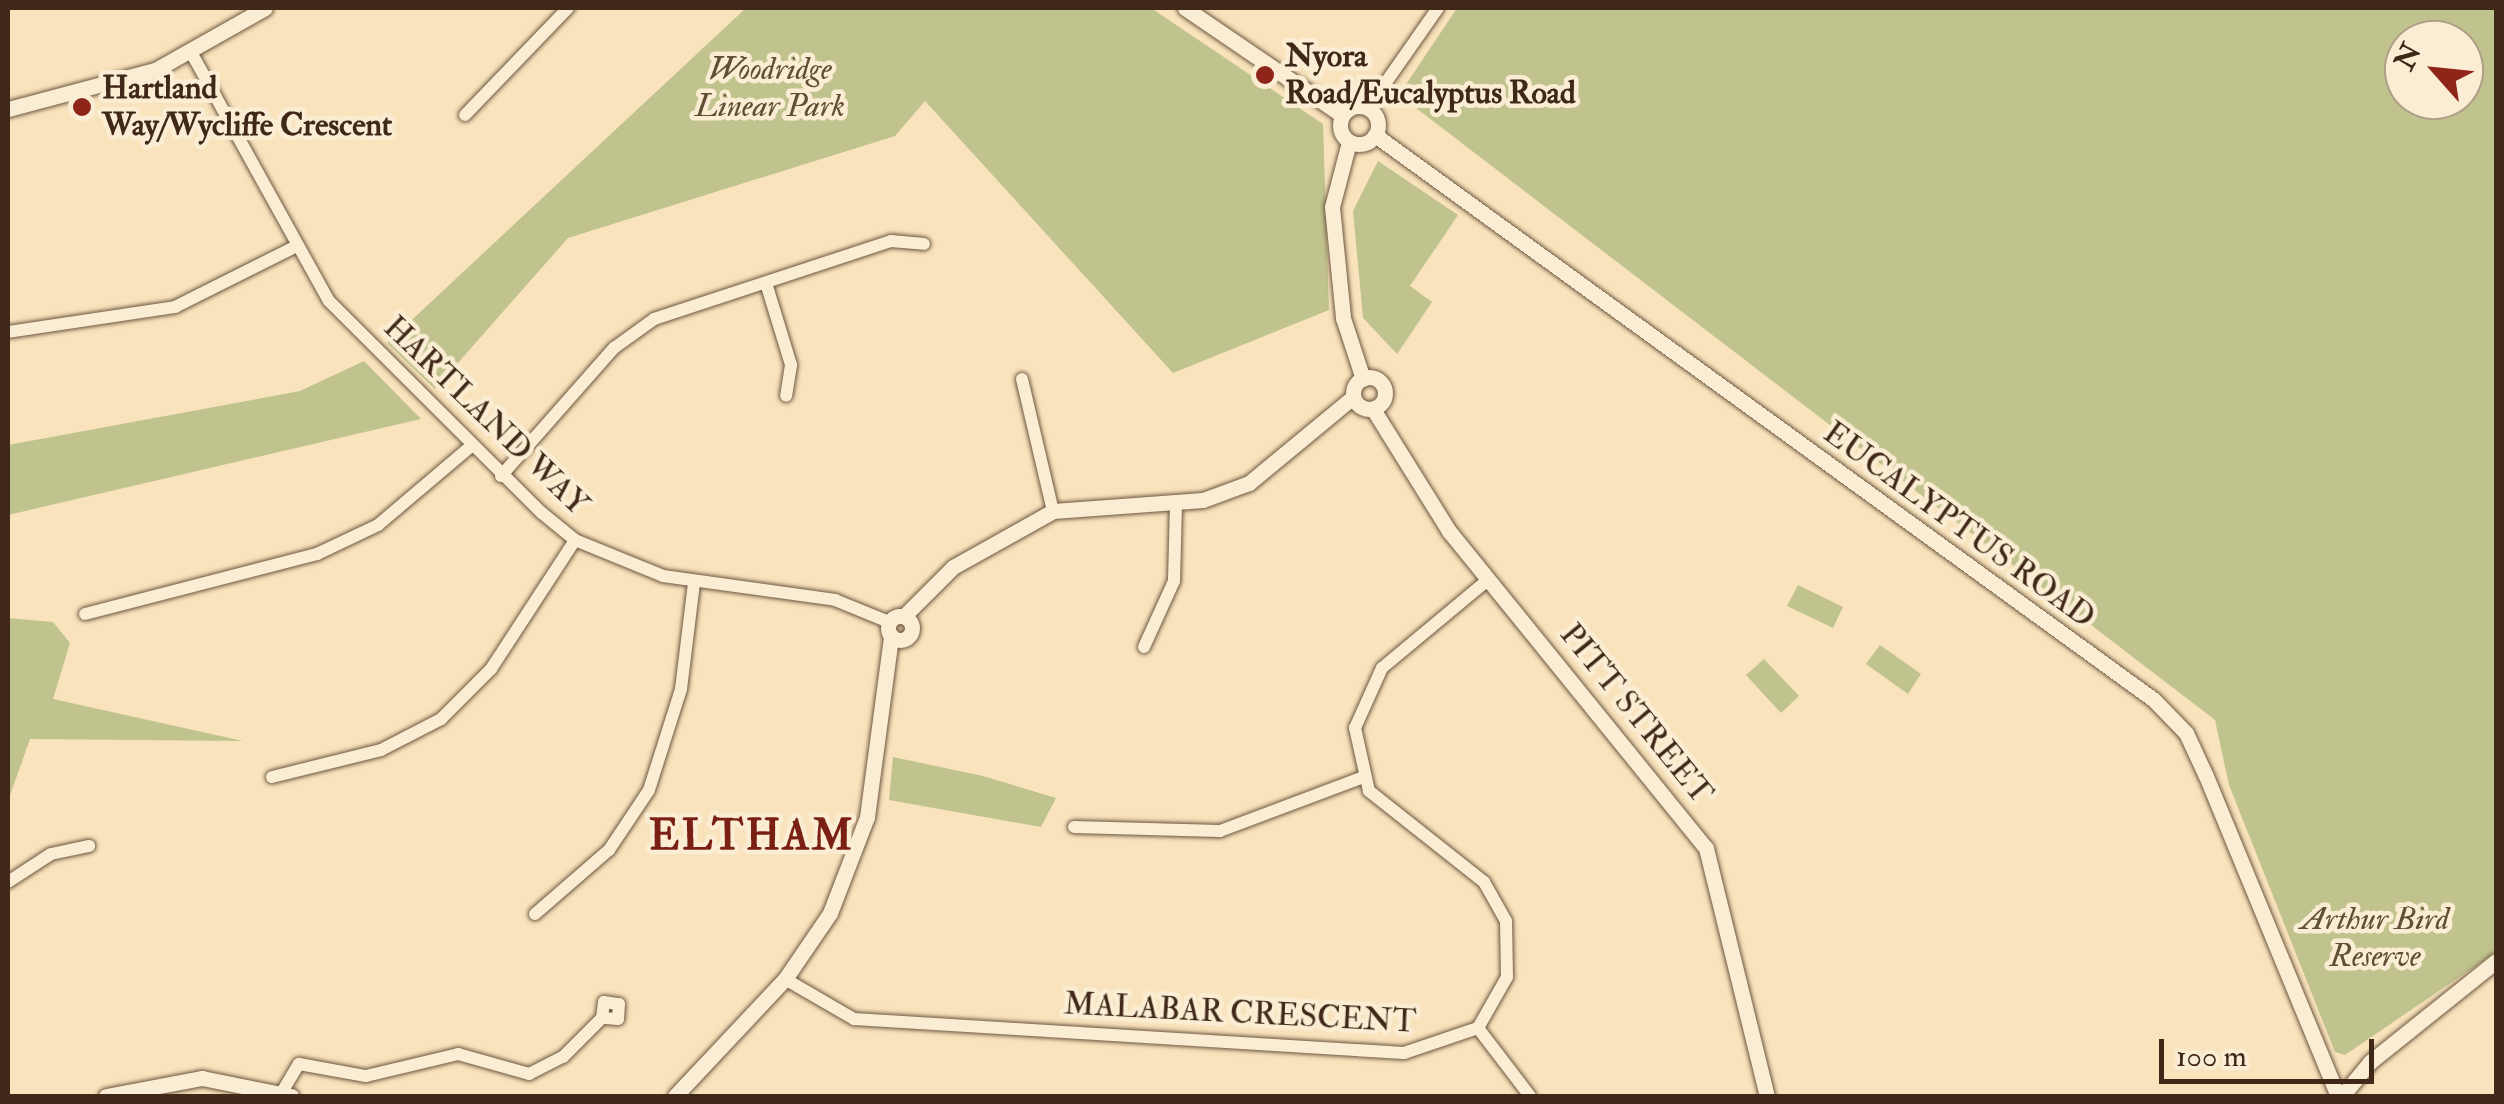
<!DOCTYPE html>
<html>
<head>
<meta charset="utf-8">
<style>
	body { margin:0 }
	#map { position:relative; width:2504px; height:1104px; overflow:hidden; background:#f8e3bc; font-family:"IM FELL Double Pica",serif }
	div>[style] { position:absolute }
	.green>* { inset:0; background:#c1c38e }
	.roads { filter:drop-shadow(0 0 2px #6d5740) drop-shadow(0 0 2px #6d5740) }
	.minor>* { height:12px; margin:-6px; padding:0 6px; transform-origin:6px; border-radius:6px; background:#faedd3 }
	.tertiary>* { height:15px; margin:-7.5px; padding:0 7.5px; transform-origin:7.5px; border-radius:7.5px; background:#faedd3 }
	.tertiary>.ring { margin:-7.5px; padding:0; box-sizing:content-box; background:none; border:15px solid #faedd3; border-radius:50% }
	.dots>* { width:28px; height:28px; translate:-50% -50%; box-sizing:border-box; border:5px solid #faedd3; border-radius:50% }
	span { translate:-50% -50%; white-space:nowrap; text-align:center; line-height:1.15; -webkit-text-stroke:9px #faedd3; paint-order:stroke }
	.poi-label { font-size:32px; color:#3f2817; font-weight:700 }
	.left { translate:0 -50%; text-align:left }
	.park-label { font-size:32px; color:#604f35; font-style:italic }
	.street-label { font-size:32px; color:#3f2817 }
	.district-label { font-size:42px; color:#7a1f14; font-weight:700; letter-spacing:2.5px }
	.frame { position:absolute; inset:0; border:10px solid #3f2817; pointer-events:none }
	.north { position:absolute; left:2384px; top:20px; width:100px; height:100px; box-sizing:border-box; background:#faedd3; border:2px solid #af9e88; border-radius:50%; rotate:297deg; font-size:28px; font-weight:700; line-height:40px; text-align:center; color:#3f2817 }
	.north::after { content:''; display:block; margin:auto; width:35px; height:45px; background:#8f2418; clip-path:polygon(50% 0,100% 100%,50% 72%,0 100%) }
	.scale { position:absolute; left:2159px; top:1039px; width:215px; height:45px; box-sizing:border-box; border:5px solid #3f2817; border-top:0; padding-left:12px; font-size:30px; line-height:35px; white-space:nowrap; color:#3f2817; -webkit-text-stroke:8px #faedd3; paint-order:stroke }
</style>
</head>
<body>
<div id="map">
	<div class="green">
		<div style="clip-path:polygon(746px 8px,1151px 8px,1323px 124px,1329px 310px,1173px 373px,925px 101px,895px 136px,568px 238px,435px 389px,387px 343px)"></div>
		<div style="clip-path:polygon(evenodd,1457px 8px,2496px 8px,2496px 952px,2345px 1055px,2335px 1052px,2229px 785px,2215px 720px,1399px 95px,1457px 8px,2404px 40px,2464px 40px,2464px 100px,2404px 100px,2404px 40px)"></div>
		<div style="clip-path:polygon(1378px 161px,1458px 215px,1410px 286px,1432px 302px,1397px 354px,1363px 318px,1353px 211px)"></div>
		<div style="clip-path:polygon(364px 361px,421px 419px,8px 515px,8px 445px,300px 391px)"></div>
		<div style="clip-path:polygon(1798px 585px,1843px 607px,1833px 628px,1787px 606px)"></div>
		<div style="clip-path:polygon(8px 618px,53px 622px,70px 643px,53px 699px,243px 741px,30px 739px,8px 801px)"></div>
		<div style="clip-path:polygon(1880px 645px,1921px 674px,1908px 694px,1866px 664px)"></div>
		<div style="clip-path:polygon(1764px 659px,1799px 696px,1781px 713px,1746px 675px)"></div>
		<div style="clip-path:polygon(893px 757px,983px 776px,1056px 798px,1041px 827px,889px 800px)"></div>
	</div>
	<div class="roads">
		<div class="minor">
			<div style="left:192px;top:54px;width:282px;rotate:61deg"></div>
			<div style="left:329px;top:301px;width:301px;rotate:44.9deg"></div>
			<div style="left:542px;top:513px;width:43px;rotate:39.3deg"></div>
			<div style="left:575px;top:540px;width:95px;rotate:22.2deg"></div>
			<div style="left:663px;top:576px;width:174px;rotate:7.9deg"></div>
			<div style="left:835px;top:600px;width:58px;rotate:22.2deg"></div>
			<div style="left:1368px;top:108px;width:122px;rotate:-55deg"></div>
			<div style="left:465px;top:115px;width:149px;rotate:-46.1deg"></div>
			<div style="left:766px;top:283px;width:86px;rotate:73deg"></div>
			<div style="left:791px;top:365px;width:31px;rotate:99deg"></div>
			<div style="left:8px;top:332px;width:169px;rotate:-8.5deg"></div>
			<div style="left:175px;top:307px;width:132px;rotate:-26.6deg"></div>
			<div style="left:1022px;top:379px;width:136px;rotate:76.8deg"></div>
			<div style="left:501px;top:476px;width:171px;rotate:-48.6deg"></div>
			<div style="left:614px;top:348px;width:49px;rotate:-35.9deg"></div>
			<div style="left:654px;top:319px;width:250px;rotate:-18.2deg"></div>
			<div style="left:891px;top:241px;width:33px;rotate:5deg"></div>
			<div style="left:85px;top:614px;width:240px;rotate:-14.5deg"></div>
			<div style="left:317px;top:554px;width:68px;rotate:-25.4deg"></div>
			<div style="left:378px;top:525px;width:122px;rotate:-40.3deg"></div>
			<div style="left:1144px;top:647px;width:72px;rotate:-65.6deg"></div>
			<div style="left:1174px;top:581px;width:78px;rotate:-88.5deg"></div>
			<div style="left:272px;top:777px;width:112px;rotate:-13.9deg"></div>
			<div style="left:381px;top:750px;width:68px;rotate:-27.3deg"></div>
			<div style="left:441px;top:719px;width:71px;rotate:-45deg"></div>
			<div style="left:491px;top:669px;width:154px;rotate:-56.9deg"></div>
			<div style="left:1074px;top:827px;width:146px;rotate:1.6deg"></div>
			<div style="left:1220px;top:831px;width:151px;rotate:-20.6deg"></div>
			<div style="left:8px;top:882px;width:51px;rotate:-33.1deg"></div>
			<div style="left:51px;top:854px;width:39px;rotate:-12deg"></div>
			<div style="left:535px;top:914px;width:98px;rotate:-40.9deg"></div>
			<div style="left:609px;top:850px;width:72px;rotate:-56.3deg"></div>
			<div style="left:649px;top:790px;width:106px;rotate:-72.4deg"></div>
			<div style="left:681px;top:689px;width:107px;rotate:-83deg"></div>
			<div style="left:785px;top:979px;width:80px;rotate:30.1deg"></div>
			<div style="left:854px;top:1019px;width:551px;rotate:3.54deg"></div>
			<div style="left:1404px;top:1053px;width:78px;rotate:-18.7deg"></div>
			<div style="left:1478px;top:1028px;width:59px;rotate:-60.4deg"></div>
			<div style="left:1507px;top:977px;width:56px;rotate:-91deg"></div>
			<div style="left:1506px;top:921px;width:45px;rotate:-119.4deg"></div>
			<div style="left:1484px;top:882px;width:147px;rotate:-141.6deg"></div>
			<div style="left:1369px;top:791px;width:65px;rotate:-102.5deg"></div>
			<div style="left:1355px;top:728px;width:66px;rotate:-65.8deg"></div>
			<div style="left:1382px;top:668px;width:139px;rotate:-39.8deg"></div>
			<div style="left:1478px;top:1028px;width:86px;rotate:52.6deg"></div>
			<div style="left:282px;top:1092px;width:33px;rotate:-59deg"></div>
			<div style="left:299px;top:1064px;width:68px;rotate:10.2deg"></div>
			<div style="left:366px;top:1076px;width:95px;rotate:-13.4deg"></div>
			<div style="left:458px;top:1054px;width:74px;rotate:15.7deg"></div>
			<div style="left:529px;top:1074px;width:38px;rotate:-27deg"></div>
			<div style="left:563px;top:1057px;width:55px;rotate:-45deg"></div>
			<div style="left:602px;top:1018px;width:16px;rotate:-83deg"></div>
			<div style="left:604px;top:1002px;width:15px;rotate:8deg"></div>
			<div style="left:619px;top:1004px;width:15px;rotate:94deg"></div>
			<div style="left:618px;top:1019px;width:16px;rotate:-176deg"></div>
		</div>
		<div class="tertiary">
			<div style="left:1185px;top:8px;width:190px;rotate:34.3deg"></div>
			<div class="ring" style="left:1340px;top:106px;width:23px;height:23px"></div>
			<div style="left:8px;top:109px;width:152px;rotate:-14.9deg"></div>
			<div style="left:155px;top:70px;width:126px;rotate:-29.4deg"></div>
			<div style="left:1375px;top:135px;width:962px;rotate:35.95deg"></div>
			<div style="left:2154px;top:700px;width:46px;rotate:45.9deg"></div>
			<div style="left:2186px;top:733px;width:47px;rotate:65.1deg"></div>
			<div style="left:2206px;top:776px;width:346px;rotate:67.6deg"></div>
			<div style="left:1349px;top:142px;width:67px;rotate:104.7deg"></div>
			<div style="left:1332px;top:207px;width:112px;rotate:84.3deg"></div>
			<div style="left:1343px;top:318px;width:64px;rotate:71.8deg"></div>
			<div class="ring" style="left:1353px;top:377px;width:17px;height:17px"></div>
			<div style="left:1373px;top:409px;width:144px;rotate:58.1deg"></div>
			<div style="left:1449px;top:531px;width:408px;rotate:51deg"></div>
			<div style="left:1706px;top:848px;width:255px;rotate:76.2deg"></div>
			<div class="ring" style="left:888px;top:616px;width:9px;height:9px"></div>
			<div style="left:904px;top:616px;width:69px;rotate:-45deg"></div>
			<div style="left:953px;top:567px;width:115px;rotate:-29.2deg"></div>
			<div style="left:1053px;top:511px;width:150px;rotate:-4.2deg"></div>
			<div style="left:1203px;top:500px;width:49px;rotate:-20.3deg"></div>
			<div style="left:1249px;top:483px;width:135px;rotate:-39.6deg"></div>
			<div style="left:106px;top:1096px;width:98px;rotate:-10.6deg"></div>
			<div style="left:202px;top:1078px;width:91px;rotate:11.4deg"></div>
			<div style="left:675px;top:1096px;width:161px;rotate:-46.8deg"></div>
			<div style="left:785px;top:979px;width:80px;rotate:-55.7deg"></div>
			<div style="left:830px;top:913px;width:103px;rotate:-68.9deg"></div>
			<div style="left:867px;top:817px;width:183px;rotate:-82.4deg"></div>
			<div style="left:2342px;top:1096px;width:44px;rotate:-50.5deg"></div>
			<div style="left:2370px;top:1062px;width:161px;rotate:-38.7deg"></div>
		</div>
	</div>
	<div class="dots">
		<div style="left:1265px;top:75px;background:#8f2418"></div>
		<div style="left:82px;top:107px;background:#8f2418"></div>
	</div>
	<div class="poi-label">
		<span class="left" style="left:1285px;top:75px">Nyora<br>Road/Eucalyptus Road</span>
		<span class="left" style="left:102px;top:107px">Hartland<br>Way/Wycliffe Crescent</span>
	</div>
	<div class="park-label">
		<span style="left:770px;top:88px">Woodridge<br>Linear Park</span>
		<span style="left:2375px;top:938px">Arthur Bird<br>Reserve</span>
	</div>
	<div class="street-label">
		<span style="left:486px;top:416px;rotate:44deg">HARTLAND WAY</span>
		<span style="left:1959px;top:525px;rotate:36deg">EUCALYPTUS ROAD</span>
		<span style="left:1636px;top:714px;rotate:51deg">PITT STREET</span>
		<span style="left:1240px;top:1013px;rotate:3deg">MALABAR CRESCENT</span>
	</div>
	<div class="district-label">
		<span style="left:752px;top:836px">ELTHAM</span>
	</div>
	<div class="frame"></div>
	<div class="north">N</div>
	<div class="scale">100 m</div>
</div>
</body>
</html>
